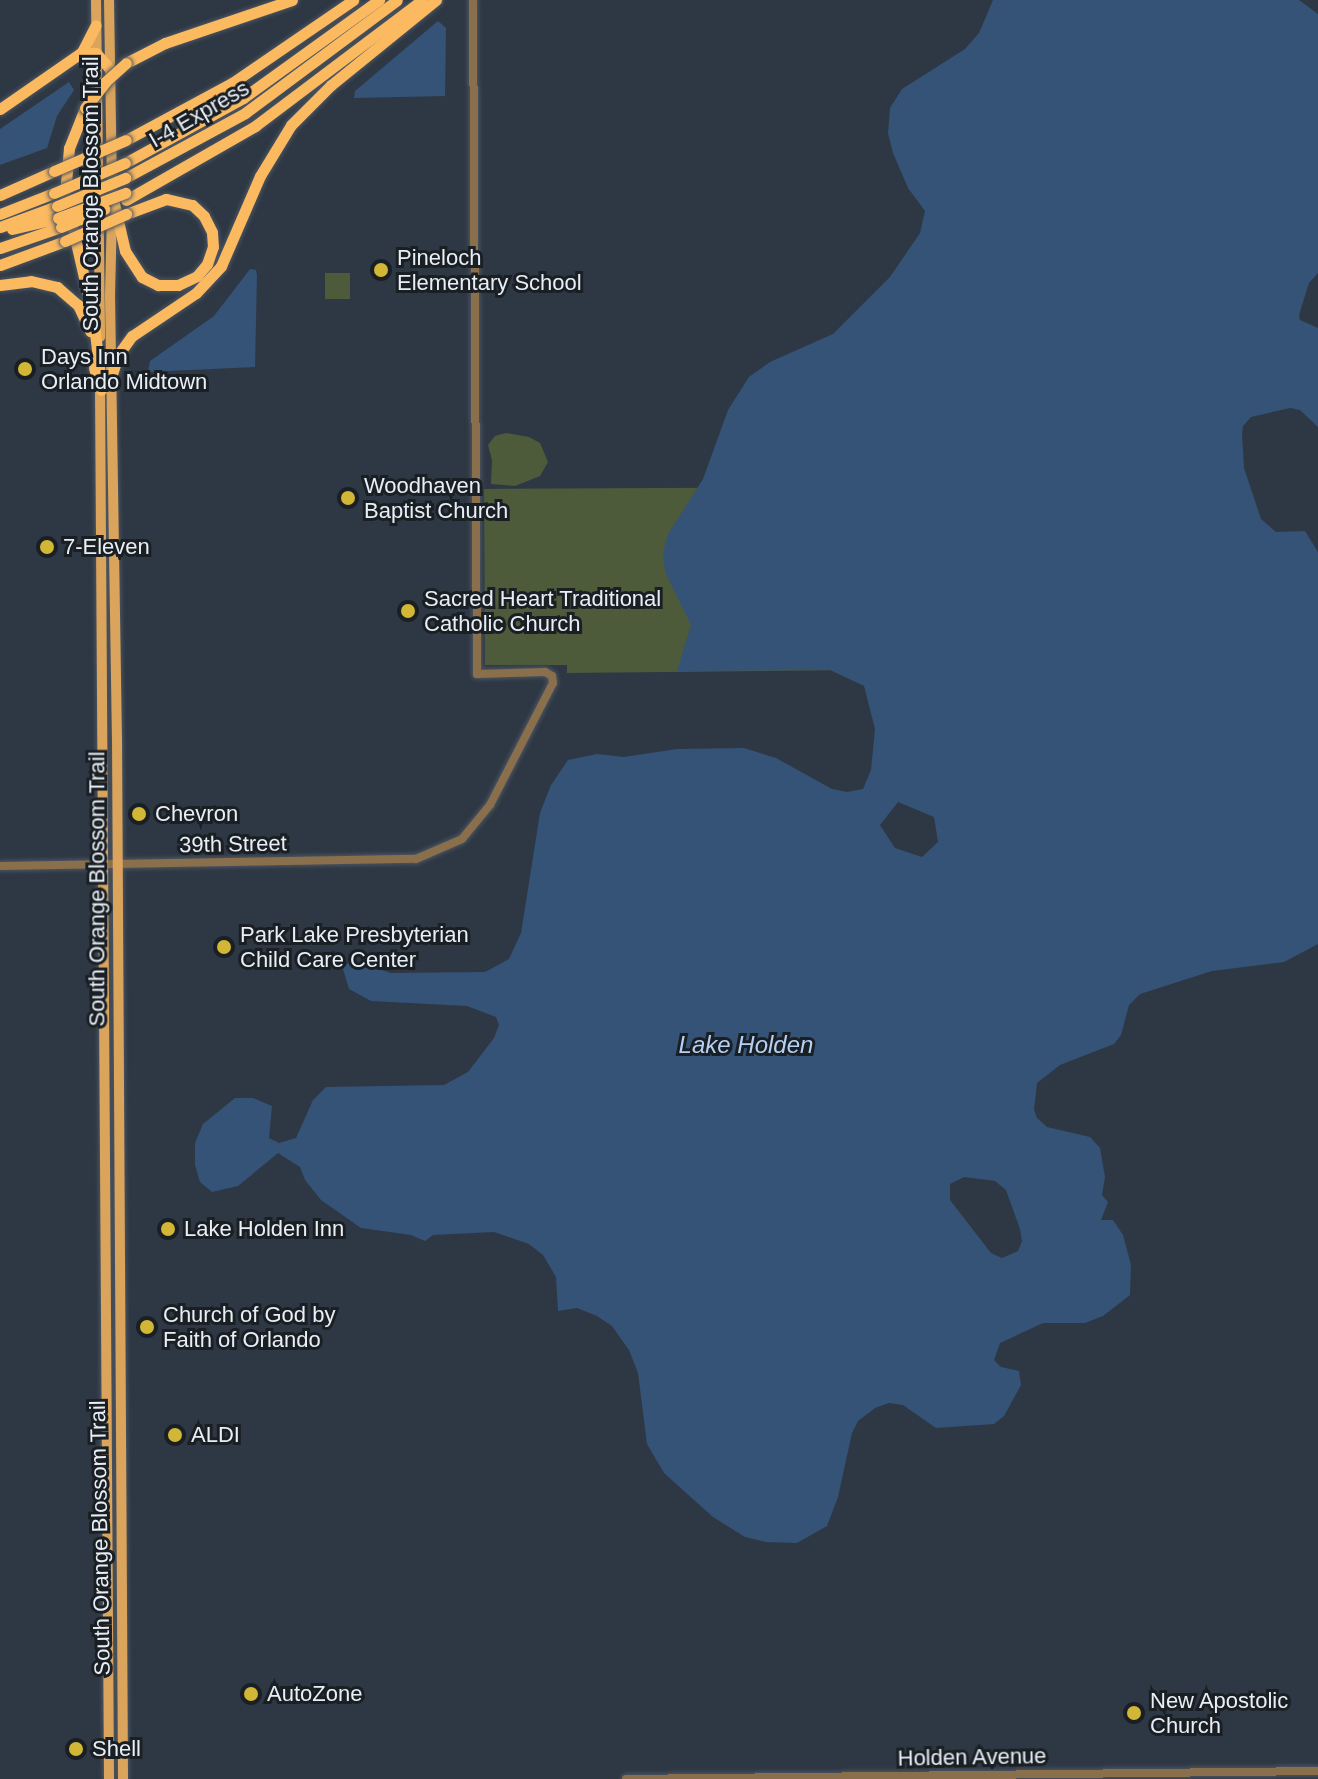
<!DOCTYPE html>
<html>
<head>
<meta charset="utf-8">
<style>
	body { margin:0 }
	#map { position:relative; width:1318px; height:1779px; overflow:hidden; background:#2e3844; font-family:Helvetica,sans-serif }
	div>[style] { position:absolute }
	.green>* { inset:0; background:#4d5b3b }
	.water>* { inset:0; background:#355277 }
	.roads { filter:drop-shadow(0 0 2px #4c5560) drop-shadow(0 0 2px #4c5560) }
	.tertiary>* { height:8px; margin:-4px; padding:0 4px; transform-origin:4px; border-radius:4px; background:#8a6f4d }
	.primary>* { height:10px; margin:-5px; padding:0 5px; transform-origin:5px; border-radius:5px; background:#dba45c }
	.motorway>* { height:11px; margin:-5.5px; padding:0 5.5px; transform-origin:5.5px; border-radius:5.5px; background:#fbb960 }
	.bridges { filter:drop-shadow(0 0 2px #4c5560) drop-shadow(0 0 2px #4c5560) }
	.motorway-bridge>* { height:11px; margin:-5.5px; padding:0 5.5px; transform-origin:5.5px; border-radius:5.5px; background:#fbb960 }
	.dots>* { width:22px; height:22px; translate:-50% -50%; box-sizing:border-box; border:4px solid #1a1f24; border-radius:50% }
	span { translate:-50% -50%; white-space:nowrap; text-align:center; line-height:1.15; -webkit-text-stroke:6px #1a1f24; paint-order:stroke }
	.street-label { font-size:22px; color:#e8eef6 }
	.poi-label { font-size:22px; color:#e8eef6 }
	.left { translate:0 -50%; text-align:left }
	.water-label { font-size:24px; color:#b4d0f5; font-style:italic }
</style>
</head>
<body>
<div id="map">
	<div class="green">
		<div style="clip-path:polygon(325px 273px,350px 273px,350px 299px,325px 299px)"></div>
		<div style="clip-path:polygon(506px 433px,529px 437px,540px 443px,548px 462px,540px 476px,515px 486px,491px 484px,492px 460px,488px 445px,495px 436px)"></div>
		<div style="clip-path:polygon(844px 487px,846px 670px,567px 673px,567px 665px,485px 665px,484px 489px)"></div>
	</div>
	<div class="water">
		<div style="clip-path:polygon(evenodd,993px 0,1299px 0,1318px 14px,1318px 273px,1309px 283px,1299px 315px,1300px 320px,1318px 328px,1318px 427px,1300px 410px,1290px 408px,1251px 417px,1243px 426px,1242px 434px,1244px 468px,1261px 519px,1276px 532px,1305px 531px,1318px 552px,1318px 944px,1284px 962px,1212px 971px,1140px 994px,1129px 1005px,1121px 1035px,1114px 1044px,1060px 1065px,1037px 1083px,1034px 1110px,1037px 1118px,1047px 1127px,1090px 1137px,1100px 1148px,1105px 1177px,1102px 1195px,1108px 1202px,1101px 1220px,1113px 1220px,1123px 1235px,1131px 1265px,1130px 1295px,1103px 1316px,1085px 1323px,1043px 1323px,1000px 1343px,994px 1360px,1001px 1367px,1019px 1371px,1021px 1385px,1004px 1416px,994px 1424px,936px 1428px,903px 1405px,889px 1403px,875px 1408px,858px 1421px,852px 1433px,838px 1497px,827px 1526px,797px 1543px,766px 1542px,745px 1537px,713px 1517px,664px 1473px,647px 1444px,638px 1373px,629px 1350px,612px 1326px,597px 1316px,577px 1308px,558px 1311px,556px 1277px,543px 1255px,529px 1244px,494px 1232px,433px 1235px,425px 1241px,411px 1235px,361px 1228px,321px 1200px,305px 1180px,300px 1167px,278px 1153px,238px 1186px,212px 1192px,200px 1182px,195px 1165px,195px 1143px,203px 1124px,235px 1098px,253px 1098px,272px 1106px,269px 1138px,279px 1143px,296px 1138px,313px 1100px,326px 1087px,444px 1085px,468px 1072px,494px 1038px,499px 1025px,496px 1017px,467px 1006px,371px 1001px,349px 989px,343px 969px,349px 962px,358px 962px,391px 973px,485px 972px,509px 959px,521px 933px,540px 813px,551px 785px,568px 760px,597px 754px,624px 757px,677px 749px,744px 748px,776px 758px,832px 789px,847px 792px,863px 789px,871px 770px,875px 729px,864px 686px,830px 670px,677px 671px,691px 625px,665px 572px,663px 553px,668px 534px,703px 479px,728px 410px,749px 377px,770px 362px,833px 334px,890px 277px,920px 233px,925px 211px,908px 188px,893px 153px,888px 133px,890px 108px,902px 89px,965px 49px,979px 33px,993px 0,898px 802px,934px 817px,938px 842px,922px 857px,895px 848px,880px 825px,898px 802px,993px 0,964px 1177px,995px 1181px,1006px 1190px,1020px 1229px,1022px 1241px,1018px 1251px,1002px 1258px,991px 1253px,950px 1200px,950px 1184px,964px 1177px)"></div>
		<div style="clip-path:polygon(438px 21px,446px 28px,445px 96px,354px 98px,355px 91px)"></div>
		<div style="clip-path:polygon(69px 82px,74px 90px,57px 116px,47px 148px,0 165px,0 129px)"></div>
		<div style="clip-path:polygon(250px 269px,256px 270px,257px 275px,255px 367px,148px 372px,150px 361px,214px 316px)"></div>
	</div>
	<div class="roads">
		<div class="tertiary">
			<div style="left:0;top:866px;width:416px;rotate:-1deg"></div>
			<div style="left:416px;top:859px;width:50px;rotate:-23.5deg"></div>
			<div style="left:462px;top:839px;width:44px;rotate:-50.5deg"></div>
			<div style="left:490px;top:805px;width:137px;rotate:-62.7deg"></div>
			<div style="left:553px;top:683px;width:7px;rotate:-98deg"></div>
			<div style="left:552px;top:676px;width:8px;rotate:-150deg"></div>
			<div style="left:545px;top:672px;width:68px;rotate:178.3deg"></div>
			<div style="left:477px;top:674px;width:674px;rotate:-90.34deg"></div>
			<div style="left:626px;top:1779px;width:692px;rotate:-0.66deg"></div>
		</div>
		<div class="primary">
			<div style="left:96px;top:0;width:337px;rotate:89.3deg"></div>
			<div style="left:109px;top:0;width:189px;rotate:89.1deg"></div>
			<div style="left:112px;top:213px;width:83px;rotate:91.4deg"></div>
			<div style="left:110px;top:296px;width:441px;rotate:89.1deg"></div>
			<div style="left:117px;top:737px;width:1042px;rotate:89.67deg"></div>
			<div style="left:100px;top:385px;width:1394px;rotate:89.63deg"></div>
		</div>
		<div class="motorway">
			<div style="left:82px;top:52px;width:14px;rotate:4deg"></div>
			<div style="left:96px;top:53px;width:23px;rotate:49deg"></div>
			<div style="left:126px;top:63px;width:44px;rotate:-27.1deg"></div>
			<div style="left:165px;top:43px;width:134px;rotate:-18.7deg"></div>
			<div style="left:85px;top:108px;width:43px;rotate:111.8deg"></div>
			<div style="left:69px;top:148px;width:47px;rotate:94.9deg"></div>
			<div style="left:65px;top:195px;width:124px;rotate:77deg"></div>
			<div style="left:93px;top:316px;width:59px;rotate:83.2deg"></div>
			<div style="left:0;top:109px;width:100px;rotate:-34.8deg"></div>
			<div style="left:82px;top:52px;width:30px;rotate:-63deg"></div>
			<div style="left:126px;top:140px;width:120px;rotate:-28.3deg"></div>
			<div style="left:232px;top:83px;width:147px;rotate:-34.4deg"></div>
			<div style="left:125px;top:163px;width:135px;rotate:-28.8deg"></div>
			<div style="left:243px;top:98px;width:168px;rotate:-35.8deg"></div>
			<div style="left:125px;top:178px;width:136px;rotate:-28.4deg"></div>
			<div style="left:245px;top:113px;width:189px;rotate:-36.6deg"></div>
			<div style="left:0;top:195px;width:59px;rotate:-24deg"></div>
			<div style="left:112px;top:195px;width:57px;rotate:76.9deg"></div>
			<div style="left:125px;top:251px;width:31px;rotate:57deg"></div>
			<div style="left:142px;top:277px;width:18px;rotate:27deg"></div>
			<div style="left:158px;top:285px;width:20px"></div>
			<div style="left:178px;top:285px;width:21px;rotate:-25deg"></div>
			<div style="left:197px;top:276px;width:16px;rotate:-50deg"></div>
			<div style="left:207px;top:264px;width:18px;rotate:-71deg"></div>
			<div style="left:213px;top:247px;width:15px;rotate:-94deg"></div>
			<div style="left:212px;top:232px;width:18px;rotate:-117deg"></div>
			<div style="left:204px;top:216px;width:16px;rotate:-137deg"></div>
			<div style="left:192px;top:205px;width:27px;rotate:-167deg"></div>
			<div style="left:166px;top:199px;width:43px;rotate:159.4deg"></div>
			<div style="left:126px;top:200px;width:149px;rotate:-29.8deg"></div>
			<div style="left:255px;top:126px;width:209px;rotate:-37deg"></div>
			<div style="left:0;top:214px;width:58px;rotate:-21.3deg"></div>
			<div style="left:0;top:227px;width:61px;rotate:-20.2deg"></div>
			<div style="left:12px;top:229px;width:47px;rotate:-13.4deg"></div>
			<div style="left:0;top:248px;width:65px;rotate:-19deg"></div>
			<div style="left:0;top:265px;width:69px;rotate:-20.3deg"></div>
			<div style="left:0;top:285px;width:31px;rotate:-7deg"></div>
			<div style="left:31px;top:281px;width:27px;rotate:13deg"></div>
			<div style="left:57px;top:287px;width:28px;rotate:41deg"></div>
			<div style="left:78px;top:305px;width:29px;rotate:65deg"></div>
			<div style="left:94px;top:368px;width:23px;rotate:72deg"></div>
			<div style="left:112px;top:374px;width:20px;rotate:-72deg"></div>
			<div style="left:118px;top:355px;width:24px;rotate:-54deg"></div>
			<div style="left:132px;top:336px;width:77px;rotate:-33.9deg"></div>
			<div style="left:196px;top:293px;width:37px;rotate:-47deg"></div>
			<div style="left:221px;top:266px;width:98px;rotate:-66.6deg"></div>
			<div style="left:260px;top:176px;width:60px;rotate:-58.7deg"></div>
			<div style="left:291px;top:125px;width:57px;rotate:-45deg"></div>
			<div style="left:331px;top:85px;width:135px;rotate:-39deg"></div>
		</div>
	</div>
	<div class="bridges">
		<div class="motorway-bridge">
			<div style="left:85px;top:108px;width:33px;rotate:-52deg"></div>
			<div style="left:105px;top:82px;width:28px;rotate:-42deg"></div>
			<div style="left:54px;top:171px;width:78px;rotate:-23.3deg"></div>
			<div style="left:54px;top:193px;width:77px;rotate:-22.9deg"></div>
			<div style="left:57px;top:206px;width:74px;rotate:-22.4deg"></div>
			<div style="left:58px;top:218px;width:72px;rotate:-20.5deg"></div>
			<div style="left:61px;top:227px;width:47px;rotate:-22.7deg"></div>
			<div style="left:65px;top:241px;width:67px;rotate:-23.9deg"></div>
		</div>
	</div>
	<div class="dots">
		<div style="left:381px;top:270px;background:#d2b635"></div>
		<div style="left:25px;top:369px;background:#d2b635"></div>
		<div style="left:348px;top:498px;background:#d2b635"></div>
		<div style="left:47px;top:547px;background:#d2b635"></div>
		<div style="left:408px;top:611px;background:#d2b635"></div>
		<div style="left:139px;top:814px;background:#d2b635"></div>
		<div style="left:224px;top:947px;background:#d2b635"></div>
		<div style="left:168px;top:1229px;background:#d2b635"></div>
		<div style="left:147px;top:1327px;background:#d2b635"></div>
		<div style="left:175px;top:1435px;background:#d2b635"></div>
		<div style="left:251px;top:1694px;background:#d2b635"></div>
		<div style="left:1134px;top:1713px;background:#d2b635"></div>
		<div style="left:76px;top:1749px;background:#d2b635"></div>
	</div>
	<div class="street-label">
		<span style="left:199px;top:114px;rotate:-30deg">I-4 Express</span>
		<span style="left:91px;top:194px;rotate:-90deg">South Orange Blossom Trail</span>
		<span style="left:233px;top:844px;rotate:-1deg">39th Street</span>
		<span style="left:97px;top:889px;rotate:-90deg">South Orange Blossom Trail</span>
		<span style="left:100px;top:1538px;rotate:-91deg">South Orange Blossom Trail</span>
		<span style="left:972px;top:1757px;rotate:-1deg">Holden Avenue</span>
	</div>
	<div class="poi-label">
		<span class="left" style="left:397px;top:270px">Pineloch<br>Elementary School</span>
		<span class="left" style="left:41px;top:369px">Days Inn<br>Orlando Midtown</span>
		<span class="left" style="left:364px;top:498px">Woodhaven<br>Baptist Church</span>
		<span class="left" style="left:63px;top:547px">7-Eleven</span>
		<span class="left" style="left:424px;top:611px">Sacred Heart Traditional<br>Catholic Church</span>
		<span class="left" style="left:155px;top:814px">Chevron</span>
		<span class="left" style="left:240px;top:947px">Park Lake Presbyterian<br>Child Care Center</span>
		<span class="left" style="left:184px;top:1229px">Lake Holden Inn</span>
		<span class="left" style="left:163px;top:1327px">Church of God by<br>Faith of Orlando</span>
		<span class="left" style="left:191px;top:1435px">ALDI</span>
		<span class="left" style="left:267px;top:1694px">AutoZone</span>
		<span class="left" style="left:1150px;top:1713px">New Apostolic<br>Church</span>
		<span class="left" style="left:92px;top:1749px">Shell</span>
	</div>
	<div class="water-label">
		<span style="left:746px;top:1045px">Lake Holden</span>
	</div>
</div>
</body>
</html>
